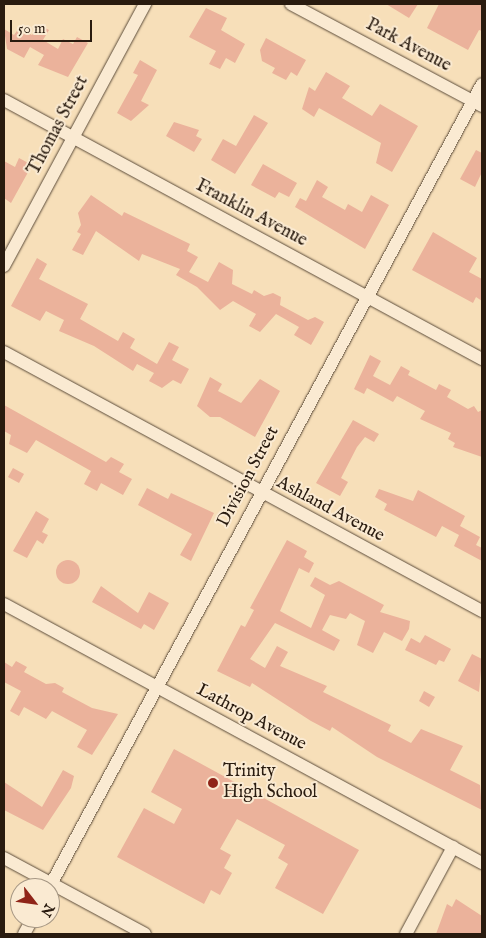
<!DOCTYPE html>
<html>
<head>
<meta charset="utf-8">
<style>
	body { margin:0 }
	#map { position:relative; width:486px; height:938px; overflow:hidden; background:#f7dfb9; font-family:"IM FELL English",serif }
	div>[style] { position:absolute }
	.building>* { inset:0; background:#ebb29b }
	.round { border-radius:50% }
	.roads { filter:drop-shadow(0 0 1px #5c4c3a) drop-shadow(0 0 1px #5c4c3a) }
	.minor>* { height:12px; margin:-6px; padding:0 6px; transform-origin:6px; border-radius:6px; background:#faead2 }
	.dots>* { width:14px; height:14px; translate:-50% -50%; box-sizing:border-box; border:2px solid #faead2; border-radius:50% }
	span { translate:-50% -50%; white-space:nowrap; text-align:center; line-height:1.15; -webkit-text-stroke:4px #faead2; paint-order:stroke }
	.street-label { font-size:18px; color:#291b0f }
	.poi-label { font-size:18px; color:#291b0f }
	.left { translate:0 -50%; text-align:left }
	.frame { position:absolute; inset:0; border:5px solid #291b0f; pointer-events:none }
	.north { position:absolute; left:10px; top:878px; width:50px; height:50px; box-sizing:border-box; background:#faead2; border:1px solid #a69784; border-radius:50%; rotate:120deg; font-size:14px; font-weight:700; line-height:20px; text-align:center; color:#291b0f }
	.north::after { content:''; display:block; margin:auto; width:18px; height:22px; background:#8f2418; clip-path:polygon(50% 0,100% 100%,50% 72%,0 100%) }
	.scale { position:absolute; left:10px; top:20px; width:82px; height:22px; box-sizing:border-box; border:2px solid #291b0f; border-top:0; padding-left:6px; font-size:15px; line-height:18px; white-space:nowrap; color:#291b0f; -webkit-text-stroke:4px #faead2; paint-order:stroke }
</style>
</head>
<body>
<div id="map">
	<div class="building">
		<div style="clip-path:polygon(386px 4px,418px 4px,409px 18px)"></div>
		<div style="clip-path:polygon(439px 4px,482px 4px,482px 31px,479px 30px,468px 50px,427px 28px)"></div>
		<div style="clip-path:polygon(206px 8px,227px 18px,221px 30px,245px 44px,235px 63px,226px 58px,220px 69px,209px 64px,216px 51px,189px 37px)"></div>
		<div style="clip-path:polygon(38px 24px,49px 30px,43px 40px,58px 49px,63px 39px,73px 44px,77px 37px,88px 43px,68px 77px,38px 65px,44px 55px,30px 47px,24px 58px,7px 49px,4px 29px,14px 35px,19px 28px,32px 35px)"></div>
		<div style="clip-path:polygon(266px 38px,306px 60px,297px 76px,291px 72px,286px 80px,272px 73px,275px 68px,262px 61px,260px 50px)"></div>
		<div style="clip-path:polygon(140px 60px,157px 70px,141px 101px,149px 105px,131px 121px,117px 113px,138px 75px,133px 73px)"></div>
		<div style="clip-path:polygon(326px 72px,350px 86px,342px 98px,372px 116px,380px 104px,418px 126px,392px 172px,376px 163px,381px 143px,319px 108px,314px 117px,302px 109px,309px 87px,315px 91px)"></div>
		<div style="clip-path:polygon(254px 115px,268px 123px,235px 174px,211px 160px,223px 139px,236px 146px)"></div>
		<div style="clip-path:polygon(174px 122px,199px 130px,196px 136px,202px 139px,194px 152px,166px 136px)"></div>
		<div style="clip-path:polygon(476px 150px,482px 153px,482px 172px,475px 187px,460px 179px)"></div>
		<div style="clip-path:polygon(19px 158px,32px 165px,11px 203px,4px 198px,4px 161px,15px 167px)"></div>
		<div style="clip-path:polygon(263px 164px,297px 183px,289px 197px,279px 192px,275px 198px,251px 185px)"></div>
		<div style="clip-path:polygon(317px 180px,328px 187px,322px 197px,345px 210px,348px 204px,362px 212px,371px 195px,389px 205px,365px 249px,295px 207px,300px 198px,306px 201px)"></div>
		<div style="clip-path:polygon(91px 195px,122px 216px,124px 212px,190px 244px,187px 251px,198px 257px,189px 272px,208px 282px,219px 262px,233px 270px,232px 284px,252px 294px,254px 290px,264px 296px,273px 293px,281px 297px,280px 305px,308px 320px,315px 317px,324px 322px,311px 345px,294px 335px,299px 327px,276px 314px,260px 332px,249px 326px,256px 314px,233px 301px,220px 310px,197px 287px,176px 275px,180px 269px,142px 254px,139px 261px,96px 231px,83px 255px,72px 250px,81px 234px,77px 232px,81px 225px,78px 213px)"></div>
		<div style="clip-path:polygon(433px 232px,477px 258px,469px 272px,482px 279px,482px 301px,476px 297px,473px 303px,412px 270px)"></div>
		<div style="clip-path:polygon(37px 258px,47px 264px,39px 279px,88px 304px,80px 319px,118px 341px,123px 332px,135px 339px,130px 348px,157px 364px,169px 342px,179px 347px,172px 360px,189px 369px,181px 384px,173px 380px,162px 388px,149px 381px,154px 373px,137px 364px,133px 371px,94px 346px,59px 331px,64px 320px,46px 311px,40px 321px,11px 306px)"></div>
		<div style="clip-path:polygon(370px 355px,381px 361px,373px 376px,390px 385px,401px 366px,410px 371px,408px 375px,436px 390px,439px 384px,451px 390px,447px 397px,468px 409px,474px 406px,478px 412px,482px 410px,482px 457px,453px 447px,455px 443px,448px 439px,451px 433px,420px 419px,425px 411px,397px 396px,393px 402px,367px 388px,364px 394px,354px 389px)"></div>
		<div style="clip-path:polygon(210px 377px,222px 384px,218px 391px,241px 403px,260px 379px,280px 391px,255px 437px,220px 417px,210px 417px,197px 406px)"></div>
		<div style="clip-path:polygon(4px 405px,106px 462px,111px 457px,124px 464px,119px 472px,132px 479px,123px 495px,101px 483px,97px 491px,84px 484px,91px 471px,36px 440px,27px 453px,9px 444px,11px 435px,4px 431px)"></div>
		<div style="clip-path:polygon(353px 420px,379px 434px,374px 442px,365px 437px,357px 447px,341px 478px,348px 482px,340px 496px,316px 483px)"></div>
		<div style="clip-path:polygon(13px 468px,24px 474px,19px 483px,8px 477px)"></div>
		<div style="clip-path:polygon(147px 488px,168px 499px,171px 493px,214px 513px,191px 561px,180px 555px,192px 534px,138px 505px)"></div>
		<div style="clip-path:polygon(379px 489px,413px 501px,418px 490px,465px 516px,460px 526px,480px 537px,476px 545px,482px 548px,482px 561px,454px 546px,459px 535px,442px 526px,436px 537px,384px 510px,387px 504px,375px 497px)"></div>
		<div style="clip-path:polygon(36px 511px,49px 519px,42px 532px,48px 535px,43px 544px,37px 540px,27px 558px,13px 551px)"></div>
		<div style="clip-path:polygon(287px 540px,307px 551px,304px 557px,314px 563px,309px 573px,299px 568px,280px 611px,311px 628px,325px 595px,310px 586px,315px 577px,330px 585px,339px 581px,352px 588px,384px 605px,380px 612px,410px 621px,409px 629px,402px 641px,384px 632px,373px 653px,357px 645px,365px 621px,350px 613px,346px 619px,330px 615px,322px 630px,340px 640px,334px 651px,275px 623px,250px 659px,265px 668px,277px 646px,288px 652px,280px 666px,327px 686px,323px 692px,391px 725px,388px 731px,411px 743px,421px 729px,463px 746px,450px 770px,480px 785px,482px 810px,377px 757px,332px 727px,330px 731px,311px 721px,252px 683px,250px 687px,217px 671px,241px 625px,245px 627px,254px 610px,250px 608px)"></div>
		<div class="round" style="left:56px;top:560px;width:24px;height:24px"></div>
		<div style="clip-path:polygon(101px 586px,138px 613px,149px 592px,169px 603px,154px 630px,144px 624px,141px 629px,92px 602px)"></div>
		<div style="clip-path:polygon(425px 635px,451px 649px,444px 662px,439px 660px,436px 665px,405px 650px,411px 638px,420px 643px)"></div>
		<div style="clip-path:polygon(472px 654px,482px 659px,479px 692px,458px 681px)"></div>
		<div style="clip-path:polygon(16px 661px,27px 667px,24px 672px,46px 684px,55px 683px,64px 688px,62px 692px,92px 708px,118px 714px,92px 755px,77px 747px,87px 730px,52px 711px,46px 719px,24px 707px,19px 716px,10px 711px,21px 691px,4px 682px,4px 662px,12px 667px)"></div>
		<div style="clip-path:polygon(424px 691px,435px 697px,429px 707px,419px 701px)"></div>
		<div style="clip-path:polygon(174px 749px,359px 850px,323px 914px,275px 888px,288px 864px,278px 858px,285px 845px,237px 819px,220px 849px,231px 855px,224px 868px,232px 873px,220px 895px,211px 890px,204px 904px,117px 857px,144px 808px,174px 824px,182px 809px,151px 792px)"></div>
		<div style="clip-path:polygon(63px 770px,74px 776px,71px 788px,43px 830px,4px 810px,4px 782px,42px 807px)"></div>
		<div style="clip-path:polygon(456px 899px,482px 916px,482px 934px,436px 934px,447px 904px,452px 907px)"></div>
	</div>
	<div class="roads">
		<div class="minor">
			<div style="left:291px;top:4px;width:217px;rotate:28.1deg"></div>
			<div style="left:4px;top:100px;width:544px;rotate:28.45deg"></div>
			<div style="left:4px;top:266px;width:298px;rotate:-61.7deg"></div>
			<div style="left:4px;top:352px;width:544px;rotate:28.45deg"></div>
			<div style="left:4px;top:604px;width:544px;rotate:28.45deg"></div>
			<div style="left:4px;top:858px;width:160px;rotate:28.3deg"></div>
			<div style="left:49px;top:888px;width:913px;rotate:-61.69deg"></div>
			<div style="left:24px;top:934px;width:18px;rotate:-61deg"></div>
			<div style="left:406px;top:934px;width:99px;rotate:-61.6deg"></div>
		</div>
	</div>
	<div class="dots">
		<div style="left:213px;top:783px;background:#8f2418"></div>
	</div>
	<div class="street-label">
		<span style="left:408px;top:46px;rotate:28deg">Park Avenue</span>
		<span style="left:59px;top:126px;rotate:-62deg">Thomas Street</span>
		<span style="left:251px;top:214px;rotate:28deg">Franklin Avenue</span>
		<span style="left:249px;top:477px;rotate:-62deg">Division Street</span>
		<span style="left:330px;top:510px;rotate:28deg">Ashland Avenue</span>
		<span style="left:251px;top:718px;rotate:28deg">Lathrop Avenue</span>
	</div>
	<div class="poi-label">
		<span class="left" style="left:223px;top:783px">Trinity<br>High School</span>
	</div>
	<div class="frame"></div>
	<div class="north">N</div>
	<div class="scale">50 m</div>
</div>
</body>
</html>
